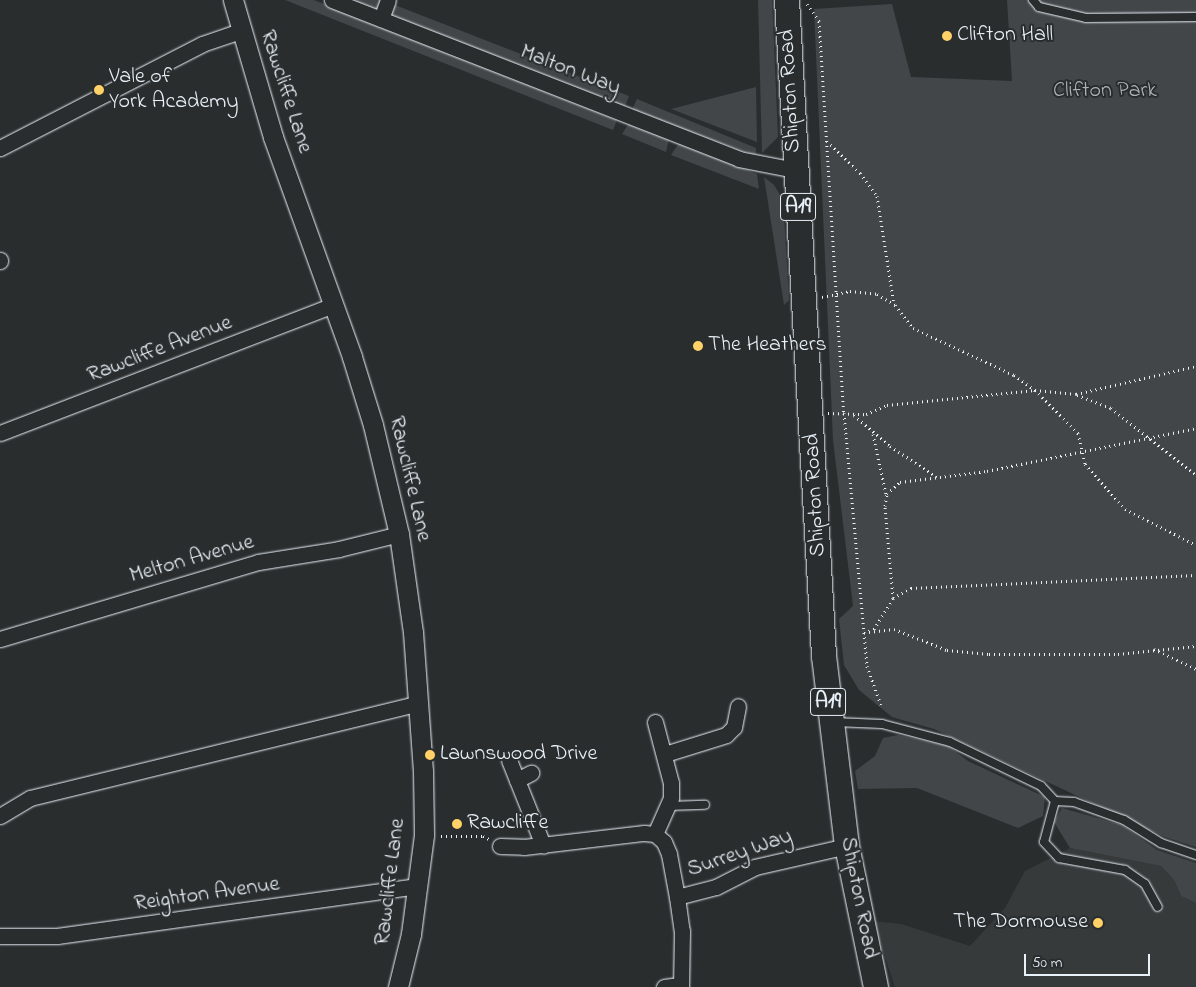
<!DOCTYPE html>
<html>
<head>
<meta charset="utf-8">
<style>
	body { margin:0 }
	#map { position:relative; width:1196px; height:987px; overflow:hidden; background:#2a2d2e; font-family:"Indie Flower",sans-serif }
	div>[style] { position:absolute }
	.built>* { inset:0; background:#363a3b }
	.green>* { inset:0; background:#424648 }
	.path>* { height:3px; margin-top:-1.5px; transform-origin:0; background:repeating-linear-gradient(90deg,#e8f1f8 0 1px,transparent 0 5px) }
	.roads { filter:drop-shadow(0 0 1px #e8f1f8) drop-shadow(0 0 1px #e8f1f8) }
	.service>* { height:8px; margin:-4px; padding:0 4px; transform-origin:4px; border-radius:4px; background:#2a2d2e }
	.minor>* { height:15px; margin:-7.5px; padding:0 7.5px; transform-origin:7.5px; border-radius:7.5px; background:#2a2d2e }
	.tertiary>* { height:19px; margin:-9.5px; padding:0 9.5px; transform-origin:9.5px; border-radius:9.5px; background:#2a2d2e }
	.primary>* { height:24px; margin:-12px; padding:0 12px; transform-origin:12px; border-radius:12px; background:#2a2d2e }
	.dots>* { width:14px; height:14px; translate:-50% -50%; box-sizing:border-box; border:2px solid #2a2d2e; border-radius:50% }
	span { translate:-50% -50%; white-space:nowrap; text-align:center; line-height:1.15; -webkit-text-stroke:4px #2a2d2e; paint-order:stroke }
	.shield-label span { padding:1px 4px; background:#2a2d2e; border:1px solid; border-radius:4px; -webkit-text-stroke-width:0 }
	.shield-label { font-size:21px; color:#e8f1f8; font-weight:700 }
	.poi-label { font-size:22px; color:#e8f1f8 }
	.left { translate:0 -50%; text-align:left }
	.right { translate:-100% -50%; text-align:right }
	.street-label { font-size:22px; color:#e8f1f8 }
	.park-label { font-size:22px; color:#aeb5ba }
	.scale { position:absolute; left:1024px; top:954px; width:126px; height:22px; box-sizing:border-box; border:2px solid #e8f1f8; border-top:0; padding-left:6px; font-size:15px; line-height:18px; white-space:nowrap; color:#e8f1f8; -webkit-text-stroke:4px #2a2d2e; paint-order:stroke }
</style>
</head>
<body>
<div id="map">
	<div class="built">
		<div style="clip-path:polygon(1070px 848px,1161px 866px,1174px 880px,1181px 896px,1196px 903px,1196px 987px,895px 987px,873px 921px,901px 924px,970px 946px,1005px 908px,1025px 871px)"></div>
	</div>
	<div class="green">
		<div style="clip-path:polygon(285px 0,314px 0,617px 120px,613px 130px)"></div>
		<div style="clip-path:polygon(348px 0,382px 0,629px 96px,625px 107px)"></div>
		<div style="clip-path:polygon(758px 0,772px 0,778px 137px,762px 153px)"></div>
		<div style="clip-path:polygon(1007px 0,1196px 0,1196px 847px,1165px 837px,934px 729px,892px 717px,859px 690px,844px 665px,839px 619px,853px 606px,833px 440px,814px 9px,892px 4px,911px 77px,1012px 81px)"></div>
		<div style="clip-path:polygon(756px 87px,757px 142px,671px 109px)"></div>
		<div style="clip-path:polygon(637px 99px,756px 148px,756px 156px,632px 110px)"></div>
		<div style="clip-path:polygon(629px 123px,669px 139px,666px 152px,622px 134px)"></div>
		<div style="clip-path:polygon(679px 143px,757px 174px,759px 189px,671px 155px)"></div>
		<div style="clip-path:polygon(764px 177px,774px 185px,783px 200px,789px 300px,784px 305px)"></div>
		<div style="clip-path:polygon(898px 735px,948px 746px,968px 761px,1045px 797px,1043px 816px,1018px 828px,917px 788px,858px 789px,855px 771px,875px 756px,883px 738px)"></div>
		<div style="clip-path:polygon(1062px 808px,1122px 825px,1157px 850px,1196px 863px,1196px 903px,1181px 896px,1174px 880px,1161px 866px,1070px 848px,1054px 822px)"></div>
	</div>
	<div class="path">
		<div style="left:807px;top:4px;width:21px;rotate:55deg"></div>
		<div style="left:819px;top:21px;width:393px;rotate:86.4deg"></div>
		<div style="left:844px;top:413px;width:254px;rotate:84.8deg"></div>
		<div style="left:867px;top:666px;width:41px;rotate:70.3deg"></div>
		<div style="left:827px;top:141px;width:46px;rotate:44.1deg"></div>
		<div style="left:860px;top:173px;width:29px;rotate:54deg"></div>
		<div style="left:877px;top:196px;width:109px;rotate:81.1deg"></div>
		<div style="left:822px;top:297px;width:29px;rotate:-12deg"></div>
		<div style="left:850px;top:291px;width:27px;rotate:6deg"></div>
		<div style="left:877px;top:294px;width:21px;rotate:31deg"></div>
		<div style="left:895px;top:305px;width:29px;rotate:52deg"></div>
		<div style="left:913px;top:328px;width:111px;rotate:25deg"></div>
		<div style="left:1014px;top:375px;width:26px;rotate:36deg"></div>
		<div style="left:1035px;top:390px;width:61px;rotate:45deg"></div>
		<div style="left:1078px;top:433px;width:32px;rotate:77deg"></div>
		<div style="left:1085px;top:464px;width:60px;rotate:48.4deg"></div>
		<div style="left:1125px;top:509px;width:80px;rotate:26.9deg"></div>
		<div style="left:1077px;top:395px;width:36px;rotate:21deg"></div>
		<div style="left:1111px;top:408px;width:108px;rotate:38.2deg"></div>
		<div style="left:828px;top:413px;width:38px;rotate:2deg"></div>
		<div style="left:866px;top:414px;width:23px;rotate:-23deg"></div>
		<div style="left:887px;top:405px;width:149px;rotate:-5.8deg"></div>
		<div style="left:1035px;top:390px;width:41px;rotate:5.6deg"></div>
		<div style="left:1076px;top:394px;width:123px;rotate:-13.1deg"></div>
		<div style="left:854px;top:415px;width:48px;rotate:40.7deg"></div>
		<div style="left:890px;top:446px;width:56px;rotate:33.4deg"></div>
		<div style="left:873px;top:434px;width:61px;rotate:77.8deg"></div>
		<div style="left:893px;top:598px;width:92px;rotate:-95deg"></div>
		<div style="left:885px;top:506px;width:12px;rotate:-81deg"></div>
		<div style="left:887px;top:494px;width:18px;rotate:-43deg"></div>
		<div style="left:900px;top:482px;width:88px;rotate:-7.2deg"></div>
		<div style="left:987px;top:471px;width:213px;rotate:-11.6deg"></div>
		<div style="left:869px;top:632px;width:25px;rotate:-7deg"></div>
		<div style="left:894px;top:629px;width:57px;rotate:21.6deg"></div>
		<div style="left:947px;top:650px;width:42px;rotate:5.4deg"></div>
		<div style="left:989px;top:654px;width:129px"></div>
		<div style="left:1118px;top:654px;width:78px;rotate:-5.9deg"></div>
		<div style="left:864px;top:633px;width:11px;rotate:-22deg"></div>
		<div style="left:874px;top:629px;width:36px;rotate:-58deg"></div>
		<div style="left:893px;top:598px;width:21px;rotate:-29deg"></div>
		<div style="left:911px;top:588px;width:285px;rotate:-2.6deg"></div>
		<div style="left:1154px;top:649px;width:47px;rotate:25.5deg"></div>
		<div style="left:441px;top:836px;width:42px"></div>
		<div style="left:483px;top:836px;width:7px;rotate:27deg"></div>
	</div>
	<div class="roads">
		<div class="service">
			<div style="left:1033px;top:0;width:9px;rotate:49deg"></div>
			<div style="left:1039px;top:7px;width:48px;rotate:13.2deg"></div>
			<div style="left:1086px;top:18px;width:110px;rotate:-0.5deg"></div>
			<div style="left:834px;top:722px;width:48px;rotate:2.4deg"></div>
			<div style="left:882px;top:724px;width:70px;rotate:14.8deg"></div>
			<div style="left:950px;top:742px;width:101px;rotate:25.8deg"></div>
			<div style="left:1041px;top:786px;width:21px;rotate:47deg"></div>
			<div style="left:1055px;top:801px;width:19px;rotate:3deg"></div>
			<div style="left:1074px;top:802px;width:53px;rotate:19.8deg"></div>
			<div style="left:1124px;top:820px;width:44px;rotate:31.9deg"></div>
			<div style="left:1161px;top:843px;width:37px;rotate:19deg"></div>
			<div style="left:1055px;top:801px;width:42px;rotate:105deg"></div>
			<div style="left:1044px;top:842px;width:22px;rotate:47deg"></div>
			<div style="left:1059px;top:858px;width:67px;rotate:10.3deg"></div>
			<div style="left:1125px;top:870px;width:24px;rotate:35deg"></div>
			<div style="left:1145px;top:884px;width:26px;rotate:61deg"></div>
			<div style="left:668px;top:806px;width:37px;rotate:-2deg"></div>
		</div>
		<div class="minor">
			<div style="left:332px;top:0;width:437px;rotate:21.3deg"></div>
			<div style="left:739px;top:159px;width:57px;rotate:11.1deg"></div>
			<div style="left:381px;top:19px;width:20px;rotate:-70deg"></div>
			<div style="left:0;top:148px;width:227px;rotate:-27.2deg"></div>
			<div style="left:202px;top:44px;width:40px;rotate:-18.9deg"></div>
			<div style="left:0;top:260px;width:1px;rotate:90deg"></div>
			<div style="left:0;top:433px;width:358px;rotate:-21deg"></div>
			<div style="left:0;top:639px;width:269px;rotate:-16.6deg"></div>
			<div style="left:258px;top:562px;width:82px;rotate:-9.1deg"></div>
			<div style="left:339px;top:549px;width:62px;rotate:-14deg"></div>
			<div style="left:665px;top:754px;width:64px;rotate:-17.3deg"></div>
			<div style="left:726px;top:735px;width:11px;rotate:-45deg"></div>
			<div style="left:734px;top:727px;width:21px;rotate:-79deg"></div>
			<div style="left:509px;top:760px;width:92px;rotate:68.2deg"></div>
			<div style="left:517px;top:780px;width:16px;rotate:-27deg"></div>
			<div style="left:0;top:816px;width:35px;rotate:-31deg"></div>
			<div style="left:30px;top:798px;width:400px;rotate:-13.7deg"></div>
			<div style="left:655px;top:834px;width:12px;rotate:42deg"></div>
			<div style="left:664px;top:842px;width:13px;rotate:67deg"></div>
			<div style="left:669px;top:854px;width:44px;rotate:79.5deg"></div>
			<div style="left:677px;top:897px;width:34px;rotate:82deg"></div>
			<div style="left:682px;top:931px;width:56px;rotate:91deg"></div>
			<div style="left:655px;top:834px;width:39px;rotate:-66deg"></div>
			<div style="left:671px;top:798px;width:15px;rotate:-90deg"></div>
			<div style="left:671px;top:783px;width:63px;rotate:-104.7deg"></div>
			<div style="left:500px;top:846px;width:24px;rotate:2deg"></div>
			<div style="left:524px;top:847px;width:121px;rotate:-6.7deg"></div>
			<div style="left:644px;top:833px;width:11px;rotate:5deg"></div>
			<div style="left:677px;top:897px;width:40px;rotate:-14.4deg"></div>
			<div style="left:716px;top:887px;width:44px;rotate:-27.1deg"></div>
			<div style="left:755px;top:867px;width:94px;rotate:-12.9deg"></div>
			<div style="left:0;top:936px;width:57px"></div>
			<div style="left:57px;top:936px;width:364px;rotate:-7.9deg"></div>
			<div style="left:664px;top:987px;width:16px;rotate:-7deg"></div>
		</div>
		<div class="tertiary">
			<div style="left:233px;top:0;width:143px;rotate:73.7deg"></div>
			<div style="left:273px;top:137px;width:234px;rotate:70.2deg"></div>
			<div style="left:352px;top:357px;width:71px;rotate:72.8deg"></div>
			<div style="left:373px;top:425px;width:112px;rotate:76.6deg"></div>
			<div style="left:399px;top:534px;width:99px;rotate:81.9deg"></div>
			<div style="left:413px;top:632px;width:139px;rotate:85.9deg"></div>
			<div style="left:423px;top:771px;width:64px;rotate:89.1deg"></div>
			<div style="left:424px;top:835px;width:100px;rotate:97.5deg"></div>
			<div style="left:411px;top:934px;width:55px;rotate:103.8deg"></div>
		</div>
		<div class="primary">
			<div style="left:787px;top:0;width:657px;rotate:86.77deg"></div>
			<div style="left:824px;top:656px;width:191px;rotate:83.1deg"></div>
			<div style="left:847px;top:846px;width:144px;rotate:78.4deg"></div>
		</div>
	</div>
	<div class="dots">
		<div style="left:947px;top:36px;background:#ffd166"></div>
		<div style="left:99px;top:90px;background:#ffd166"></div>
		<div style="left:698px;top:346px;background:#ffd166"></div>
		<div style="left:430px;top:755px;background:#ffd166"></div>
		<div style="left:457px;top:824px;background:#ffd166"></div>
		<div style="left:1098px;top:923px;background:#ffd166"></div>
	</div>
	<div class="shield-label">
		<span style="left:798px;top:207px">A19</span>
		<span style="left:828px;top:702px">A19</span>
	</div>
	<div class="poi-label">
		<span class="left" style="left:957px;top:36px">Clifton Hall</span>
		<span class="left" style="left:109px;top:90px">Vale of<br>York Academy</span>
		<span class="left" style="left:708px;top:346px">The Heathers</span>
		<span class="left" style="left:440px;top:755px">Lawnswood Drive</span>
		<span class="left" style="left:467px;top:824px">Rawcliffe</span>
		<span class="right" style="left:1088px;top:923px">The Dormouse</span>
	</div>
	<div class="street-label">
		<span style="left:570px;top:71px;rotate:21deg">Malton Way</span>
		<span style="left:791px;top:91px;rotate:-93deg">Shipton Road</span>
		<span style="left:285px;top:92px;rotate:72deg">Rawcliffe Lane</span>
		<span style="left:160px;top:350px;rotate:-21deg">Rawcliffe Avenue</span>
		<span style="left:409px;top:479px;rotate:77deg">Rawcliffe Lane</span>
		<span style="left:816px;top:495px;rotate:-93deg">Shipton Road</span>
		<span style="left:192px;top:560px;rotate:-16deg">Melton Avenue</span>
		<span style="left:740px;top:854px;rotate:-19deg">Surrey Way</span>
		<span style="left:391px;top:882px;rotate:-83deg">Rawcliffe Lane</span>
		<span style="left:207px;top:895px;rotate:-8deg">Reighton Avenue</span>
		<span style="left:858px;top:898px;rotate:79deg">Shipton Road</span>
	</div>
	<div class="park-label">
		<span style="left:1105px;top:92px">Clifton Park</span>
	</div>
	<div class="scale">50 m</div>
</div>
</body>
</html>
